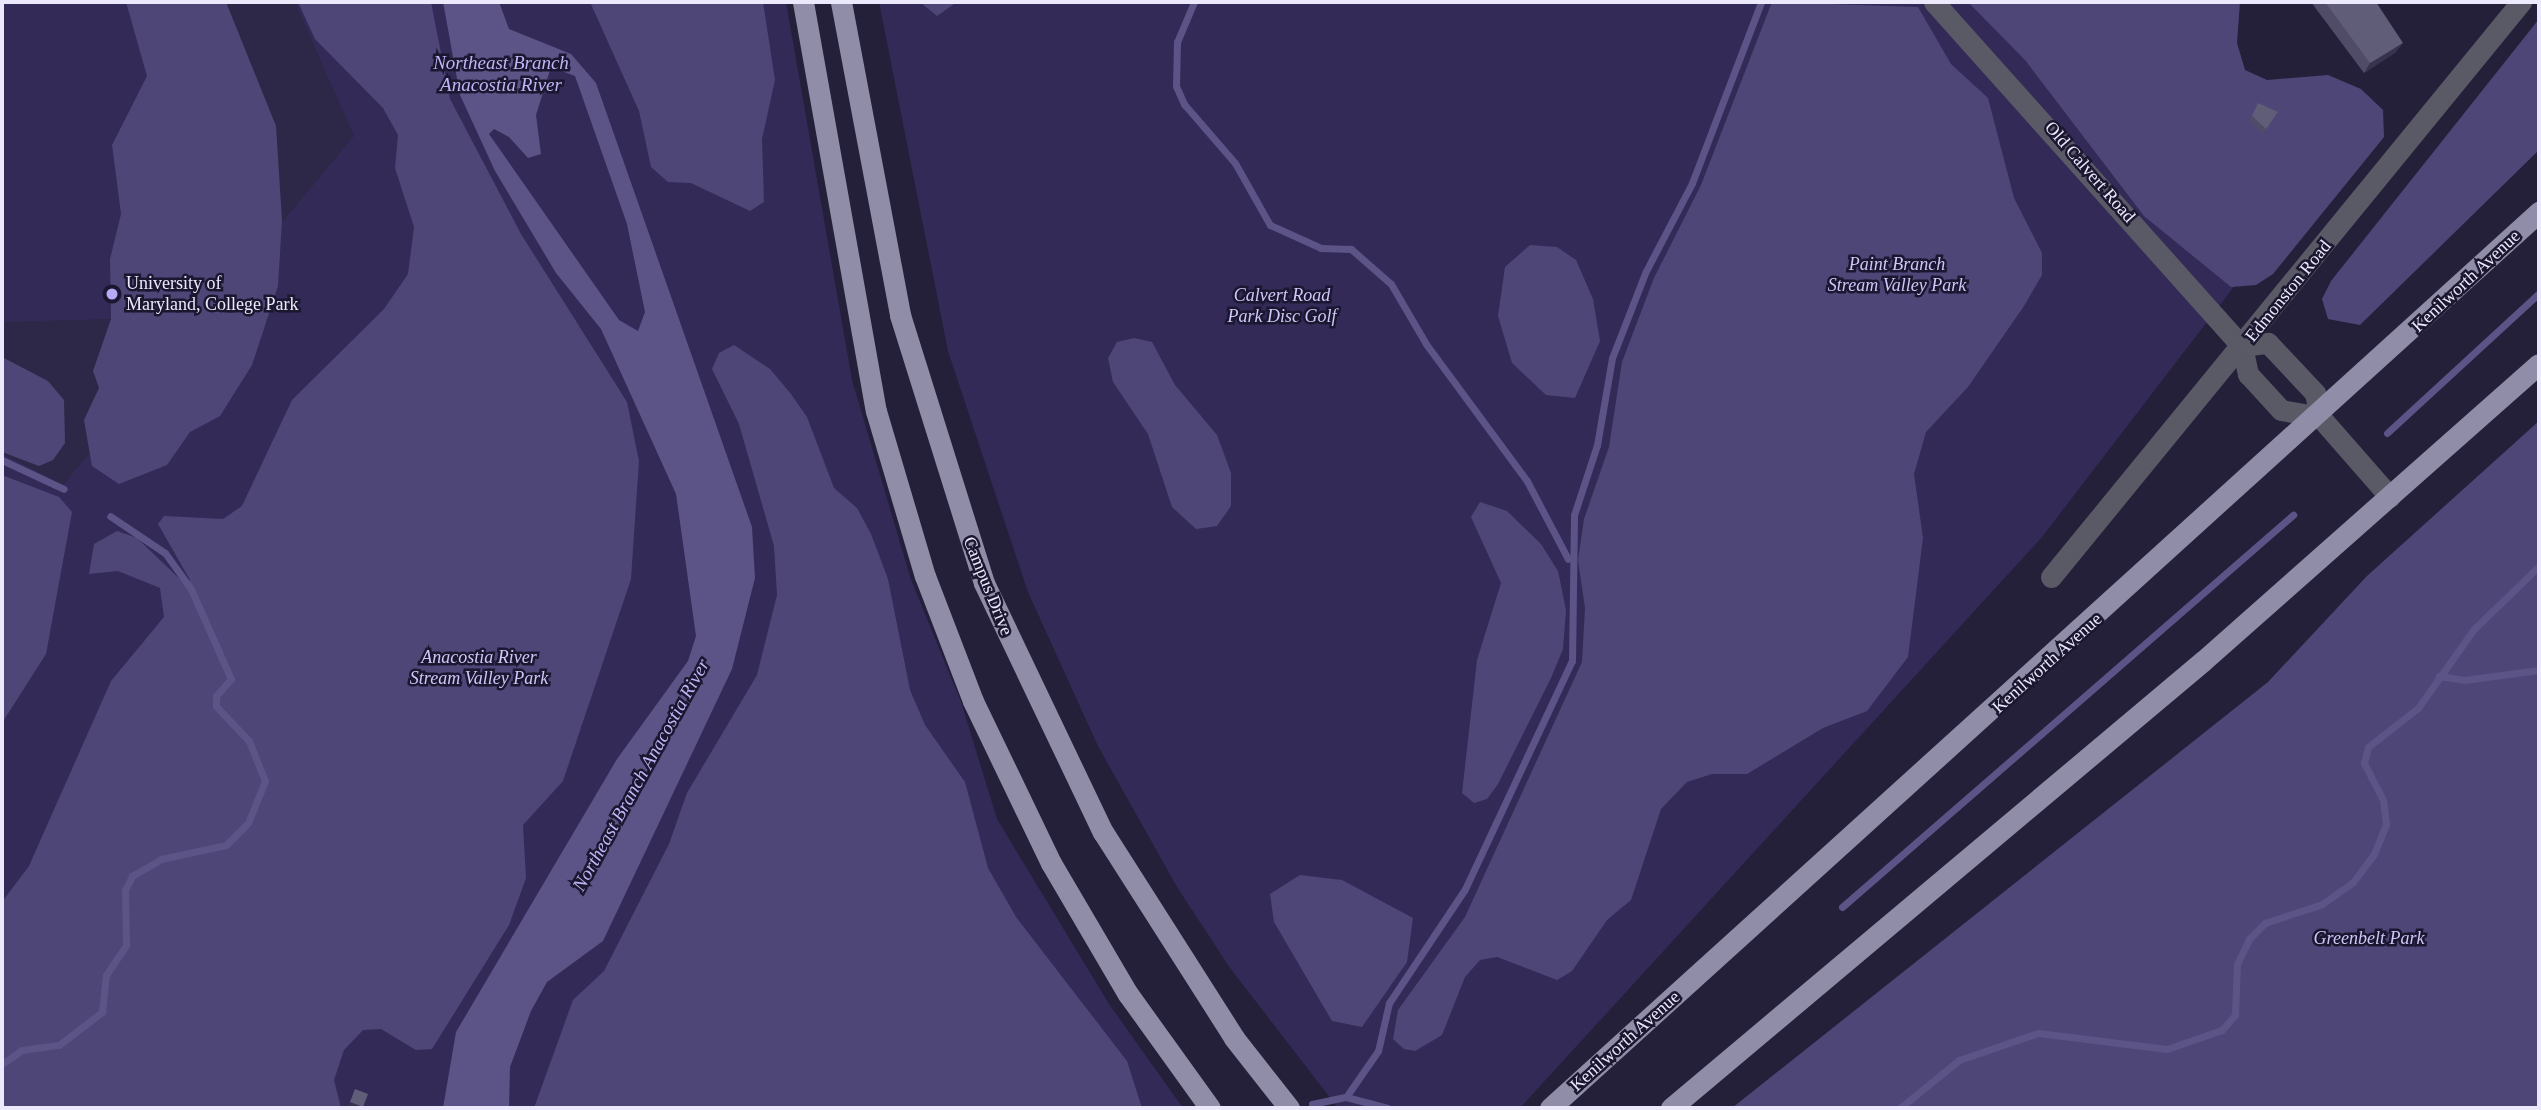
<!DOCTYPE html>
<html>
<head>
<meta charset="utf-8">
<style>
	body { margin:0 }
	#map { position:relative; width:2541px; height:1110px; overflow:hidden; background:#24203a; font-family:Georgia,serif }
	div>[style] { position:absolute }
	.built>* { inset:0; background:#2d2848 }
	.green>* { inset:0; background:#332a58 }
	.forest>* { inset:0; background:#4f4678 }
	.water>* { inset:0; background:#5c5487 }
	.stream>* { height:7px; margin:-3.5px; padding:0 3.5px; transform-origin:3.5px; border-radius:3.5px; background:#5c5487 }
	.minor>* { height:21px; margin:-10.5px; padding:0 10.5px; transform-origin:10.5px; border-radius:10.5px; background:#5a5966 }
	.major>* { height:21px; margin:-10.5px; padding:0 10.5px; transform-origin:10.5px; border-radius:10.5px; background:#908da8 }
	.wall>* { inset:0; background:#504c68 }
	.shaded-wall>* { inset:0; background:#37334f }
	.building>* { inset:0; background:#605d78 }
	.dots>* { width:19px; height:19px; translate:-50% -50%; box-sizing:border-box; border:4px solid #1b1730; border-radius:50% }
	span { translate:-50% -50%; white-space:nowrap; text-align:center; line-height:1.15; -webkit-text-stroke:5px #1b1730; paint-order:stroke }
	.street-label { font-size:18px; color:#ebe9fb }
	.park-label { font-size:18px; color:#cdc8f8; font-style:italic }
	.poi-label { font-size:18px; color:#ebe9fb }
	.left { translate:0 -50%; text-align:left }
	.water-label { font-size:19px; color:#beb6f6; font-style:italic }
	.frame { position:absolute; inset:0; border:4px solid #ebe9fb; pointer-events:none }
</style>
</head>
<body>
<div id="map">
	<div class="built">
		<div style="clip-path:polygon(2px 2px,295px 2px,355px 136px,63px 486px,2px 453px)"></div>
	</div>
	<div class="green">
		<div style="clip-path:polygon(2px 2px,126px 2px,134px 22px,147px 76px,112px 145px,121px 214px,110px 259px,111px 319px,2px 322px)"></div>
		<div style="clip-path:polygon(295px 2px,786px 2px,852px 380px,911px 580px,961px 702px,997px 819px,1109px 1004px,1183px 1108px,2px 1108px,2px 453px,63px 485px,354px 136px)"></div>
		<div style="clip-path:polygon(879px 2px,2086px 2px,2279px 228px,2042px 537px,1520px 1108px,1338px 1108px,1230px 968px,1177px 887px,1098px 746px,1028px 592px,948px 351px)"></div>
	</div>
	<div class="forest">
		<div style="clip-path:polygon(126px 2px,226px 2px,276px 126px,282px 220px,278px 286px,252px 365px,220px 416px,190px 432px,167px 465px,119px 484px,92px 466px,84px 420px,99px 388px,93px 371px,111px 319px,110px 259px,121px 214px,112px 145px,147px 76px)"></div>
		<div style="clip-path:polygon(298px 2px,431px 2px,450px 99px,521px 234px,627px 402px,639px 461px,631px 579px,563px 781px,523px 825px,526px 878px,509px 925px,432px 1049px,416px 1050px,381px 1029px,363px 1030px,344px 1050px,334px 1080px,341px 1108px,2px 1108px,2px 902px,29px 866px,111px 681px,164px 617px,160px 588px,118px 571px,89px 574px,94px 544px,117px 531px,137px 538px,187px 586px,190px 580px,158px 524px,164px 516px,223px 519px,242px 506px,292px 400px,384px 309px,408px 274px,414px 227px,395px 168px,398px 135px,383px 108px,315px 39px)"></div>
		<div style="clip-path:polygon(590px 2px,763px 2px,775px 80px,762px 139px,764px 202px,750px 211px,691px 183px,668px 182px,651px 167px,639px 111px)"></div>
		<div style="clip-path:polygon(920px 2px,957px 2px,937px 16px)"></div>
		<div style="clip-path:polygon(1772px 2px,1918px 7px,1951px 64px,1988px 98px,2014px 198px,2042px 253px,2042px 275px,2024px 306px,1968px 387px,1926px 432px,1914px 474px,1923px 538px,1908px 657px,1867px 711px,1823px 728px,1747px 774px,1712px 774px,1687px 782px,1661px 809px,1631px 900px,1607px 920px,1572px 971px,1557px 980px,1497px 957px,1480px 960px,1465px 977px,1442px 1035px,1415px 1051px,1404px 1049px,1393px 1039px,1398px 1010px,1465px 917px,1582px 662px,1585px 608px,1578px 560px,1584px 519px,1609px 447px,1622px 362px,1654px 278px,1701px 185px)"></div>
		<div style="clip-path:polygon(1968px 2px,2240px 2px,2237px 43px,2245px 70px,2267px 80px,2328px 75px,2361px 89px,2383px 110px,2384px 137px,2273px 274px,2256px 285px,2231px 287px,2144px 216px,2025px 60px)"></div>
		<div style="clip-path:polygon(2539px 19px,2539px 150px,2360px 325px,2328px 319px,2322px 299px,2331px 281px)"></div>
		<div style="clip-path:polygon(1530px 245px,1557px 247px,1576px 260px,1593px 299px,1600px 341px,1575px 398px,1546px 395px,1512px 363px,1498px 316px,1505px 267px)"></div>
		<div style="clip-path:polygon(1134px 338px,1152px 342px,1175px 385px,1217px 435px,1231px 473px,1231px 506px,1217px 526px,1196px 529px,1172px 507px,1148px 434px,1113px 382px,1108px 358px,1117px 342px)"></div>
		<div style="clip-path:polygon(734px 345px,770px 369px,791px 394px,807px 417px,834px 488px,857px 508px,871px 534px,888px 579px,910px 690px,925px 725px,965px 782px,988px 868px,1016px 917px,1127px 1061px,1142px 1108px,534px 1108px,573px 1000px,604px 971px,669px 844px,687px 793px,757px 675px,777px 595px,774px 546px,739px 424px,712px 369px,719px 353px)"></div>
		<div style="clip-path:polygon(2px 357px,48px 381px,64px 400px,65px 443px,53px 460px,39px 466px,2px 452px)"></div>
		<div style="clip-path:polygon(2539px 421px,2539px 1108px,1732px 1108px,2268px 682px,2367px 576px)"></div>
		<div style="clip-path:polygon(2px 475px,59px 497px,72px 512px,46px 654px,2px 723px)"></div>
		<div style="clip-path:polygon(1480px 502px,1507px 511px,1541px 544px,1558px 571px,1566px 610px,1563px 649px,1551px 678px,1498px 784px,1487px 799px,1474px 803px,1462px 793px,1477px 660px,1501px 583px,1471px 517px)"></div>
		<div style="clip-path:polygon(1300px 875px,1342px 880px,1413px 918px,1407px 962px,1362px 1027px,1332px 1021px,1274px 922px,1270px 894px)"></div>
	</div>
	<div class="water">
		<div style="clip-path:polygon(evenodd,443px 2px,499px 2px,509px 29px,571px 54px,596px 83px,752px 527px,755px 578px,732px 669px,603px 941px,547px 982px,531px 1011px,510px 1067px,509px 1108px,443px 1108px,456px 1032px,617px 759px,688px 661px,696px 636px,676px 494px,601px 329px,556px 273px,495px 171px,460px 95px,443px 2px,551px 67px,575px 76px,627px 224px,645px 312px,638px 331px,619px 320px,489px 134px,494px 129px,509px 137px,528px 158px,541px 154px,536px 115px,551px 67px)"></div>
	</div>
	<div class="stream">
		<div style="left:1194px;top:2px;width:43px;rotate:113deg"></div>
		<div style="left:1177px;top:42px;width:44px;rotate:91.3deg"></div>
		<div style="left:1176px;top:86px;width:20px;rotate:66deg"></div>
		<div style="left:1184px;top:104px;width:78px;rotate:49.2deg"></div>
		<div style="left:1235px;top:163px;width:71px;rotate:60.6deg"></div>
		<div style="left:1270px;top:225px;width:56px;rotate:24.3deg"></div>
		<div style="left:1321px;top:248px;width:30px;rotate:2deg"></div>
		<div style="left:1351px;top:249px;width:53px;rotate:41.2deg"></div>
		<div style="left:1391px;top:284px;width:69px;rotate:59.7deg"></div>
		<div style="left:1426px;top:344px;width:170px;rotate:53.6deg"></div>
		<div style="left:1527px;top:481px;width:88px;rotate:62.3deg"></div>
		<div style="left:2387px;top:433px;width:207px;rotate:-42.6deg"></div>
		<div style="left:2px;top:460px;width:68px;rotate:25.1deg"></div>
		<div style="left:2439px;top:676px;width:25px;rotate:9deg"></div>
		<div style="left:2464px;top:680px;width:76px;rotate:-7.6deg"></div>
		<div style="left:1842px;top:907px;width:598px;rotate:-41deg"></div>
		<div style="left:2px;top:1064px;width:24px;rotate:-35deg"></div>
		<div style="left:22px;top:1050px;width:37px;rotate:-8deg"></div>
		<div style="left:59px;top:1045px;width:54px;rotate:-37.5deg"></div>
		<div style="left:102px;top:1012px;width:37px;rotate:-84deg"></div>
		<div style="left:106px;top:975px;width:36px;rotate:-56deg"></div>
		<div style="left:126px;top:945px;width:55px;rotate:-91deg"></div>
		<div style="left:125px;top:890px;width:16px;rotate:-63deg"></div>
		<div style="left:132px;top:876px;width:34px;rotate:-30deg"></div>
		<div style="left:161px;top:859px;width:66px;rotate:-12.2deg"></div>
		<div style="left:226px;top:845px;width:31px;rotate:-45deg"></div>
		<div style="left:248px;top:823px;width:45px;rotate:-68deg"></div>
		<div style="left:265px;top:781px;width:43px;rotate:-111.8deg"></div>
		<div style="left:249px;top:741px;width:48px;rotate:-133.3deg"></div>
		<div style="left:216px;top:706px;width:10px;rotate:-90deg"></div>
		<div style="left:216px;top:696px;width:23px;rotate:-49deg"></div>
		<div style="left:231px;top:679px;width:98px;rotate:-114deg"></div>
		<div style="left:191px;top:589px;width:44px;rotate:-125.8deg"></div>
		<div style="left:165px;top:553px;width:66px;rotate:-146.1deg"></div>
		<div style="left:1346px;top:1097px;width:56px;rotate:-55.2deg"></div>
		<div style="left:1378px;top:1051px;width:49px;rotate:-77.1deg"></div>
		<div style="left:1389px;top:1003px;width:137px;rotate:-56.3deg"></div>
		<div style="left:1465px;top:889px;width:252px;rotate:-64.9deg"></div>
		<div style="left:1572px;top:661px;width:146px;rotate:-89.2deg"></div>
		<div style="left:1574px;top:515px;width:74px;rotate:-71.8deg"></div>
		<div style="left:1597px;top:445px;width:88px;rotate:-80.2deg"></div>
		<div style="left:1612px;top:358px;width:93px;rotate:-68.7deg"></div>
		<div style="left:1646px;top:271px;width:99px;rotate:-62.4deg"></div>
		<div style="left:1692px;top:183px;width:194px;rotate:-69.1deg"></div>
		<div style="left:1312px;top:1104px;width:35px;rotate:-12deg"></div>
		<div style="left:1346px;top:1097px;width:43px;rotate:14.7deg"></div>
		<div style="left:1900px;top:1108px;width:76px;rotate:-39.1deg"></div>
		<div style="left:1959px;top:1060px;width:83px;rotate:-18.9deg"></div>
		<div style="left:2038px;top:1033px;width:130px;rotate:7.1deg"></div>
		<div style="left:2167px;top:1049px;width:58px;rotate:-19.1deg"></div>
		<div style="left:2222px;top:1030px;width:20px;rotate:-49deg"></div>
		<div style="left:2235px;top:1015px;width:51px;rotate:-87.8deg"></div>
		<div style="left:2237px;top:964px;width:28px;rotate:-64deg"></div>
		<div style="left:2249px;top:939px;width:23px;rotate:-45deg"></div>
		<div style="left:2265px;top:923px;width:60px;rotate:-18.4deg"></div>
		<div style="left:2322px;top:904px;width:38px;rotate:-35deg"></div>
		<div style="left:2353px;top:882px;width:35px;rotate:-53deg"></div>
		<div style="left:2374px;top:854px;width:32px;rotate:-68deg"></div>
		<div style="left:2386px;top:824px;width:24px;rotate:-97deg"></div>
		<div style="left:2383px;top:800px;width:42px;rotate:-117.2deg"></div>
		<div style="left:2364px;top:763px;width:16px;rotate:-76deg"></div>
		<div style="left:2368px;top:747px;width:63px;rotate:-38deg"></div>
		<div style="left:2418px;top:708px;width:97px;rotate:-54.7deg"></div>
		<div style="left:2474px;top:629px;width:91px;rotate:-44.1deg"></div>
	</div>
	<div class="minor">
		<div style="left:1934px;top:2px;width:462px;rotate:48.2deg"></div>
		<div style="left:2242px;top:346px;width:29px;rotate:78deg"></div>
		<div style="left:2248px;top:374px;width:49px;rotate:47.5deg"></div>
		<div style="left:2281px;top:410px;width:40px;rotate:10deg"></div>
		<div style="left:2242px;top:346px;width:26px;rotate:-7deg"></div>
		<div style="left:2268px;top:343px;width:69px;rotate:46.8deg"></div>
		<div style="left:2315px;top:393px;width:25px;rotate:78deg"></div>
		<div style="left:2320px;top:417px;width:106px;rotate:48.8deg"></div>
		<div style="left:2051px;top:577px;width:743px;rotate:-50.74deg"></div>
	</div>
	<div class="major">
		<div style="left:803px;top:2px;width:415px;rotate:79.9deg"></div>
		<div style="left:876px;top:411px;width:172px;rotate:73.5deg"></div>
		<div style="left:925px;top:576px;width:134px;rotate:69deg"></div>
		<div style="left:973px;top:701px;width:180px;rotate:64.3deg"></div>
		<div style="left:1051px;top:863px;width:152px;rotate:59.6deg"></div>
		<div style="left:1128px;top:994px;width:140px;rotate:54.3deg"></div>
		<div style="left:841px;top:2px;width:319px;rotate:79.3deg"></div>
		<div style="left:900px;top:315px;width:281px;rotate:72.6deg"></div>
		<div style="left:984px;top:583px;width:276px;rotate:64.5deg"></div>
		<div style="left:1103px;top:832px;width:244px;rotate:57.5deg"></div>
		<div style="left:1234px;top:1038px;width:89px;rotate:51.8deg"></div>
		<div style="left:1550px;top:1108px;width:1335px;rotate:-42.18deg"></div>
		<div style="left:1671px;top:1108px;width:695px;rotate:-40.04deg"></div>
		<div style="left:2203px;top:661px;width:448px;rotate:-41.5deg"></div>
	</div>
	<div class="wall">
		<div style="clip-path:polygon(2311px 2px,2376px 2px,2396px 52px,2364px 73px)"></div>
		<div style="clip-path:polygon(2258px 103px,2278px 112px,2263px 134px,2249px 121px)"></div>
	</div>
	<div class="shaded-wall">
		<div style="clip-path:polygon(2403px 43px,2396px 52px,2364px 73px,2370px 63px)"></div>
		<div style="clip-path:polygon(350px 1102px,363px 1107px,362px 1108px,351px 1108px,347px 1107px)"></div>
	</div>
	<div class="building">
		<div style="clip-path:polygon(2325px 2px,2376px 2px,2403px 43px,2370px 63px)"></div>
		<div style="clip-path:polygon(2258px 103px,2278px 112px,2266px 129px,2252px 116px)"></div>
		<div style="clip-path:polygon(355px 1089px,368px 1094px,363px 1107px,350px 1102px)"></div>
	</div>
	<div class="dots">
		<div style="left:112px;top:294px;background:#b7abf8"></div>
	</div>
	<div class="street-label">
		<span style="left:2090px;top:172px;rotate:49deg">Old Calvert Road</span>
		<span style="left:2466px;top:281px;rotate:-43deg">Kenilworth Avenue</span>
		<span style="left:2288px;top:291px;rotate:-51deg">Edmonston Road</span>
		<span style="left:988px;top:586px;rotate:68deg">Campus Drive</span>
		<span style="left:2047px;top:663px;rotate:-42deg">Kenilworth Avenue</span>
		<span style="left:1625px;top:1041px;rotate:-42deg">Kenilworth Avenue</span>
	</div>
	<div class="park-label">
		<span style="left:1897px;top:275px">Paint Branch<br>Stream Valley Park</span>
		<span style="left:1282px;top:306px">Calvert Road<br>Park Disc Golf</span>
		<span style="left:479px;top:668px">Anacostia River<br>Stream Valley Park</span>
		<span style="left:2369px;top:938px">Greenbelt Park</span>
	</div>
	<div class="poi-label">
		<span class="left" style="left:126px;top:294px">University of<br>Maryland, College Park</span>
	</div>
	<div class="water-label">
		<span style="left:501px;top:74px">Northeast Branch<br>Anacostia River</span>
		<span style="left:641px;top:775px;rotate:-61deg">Northeast Branch Anacostia River</span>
	</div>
	<div class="frame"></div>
</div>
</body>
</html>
